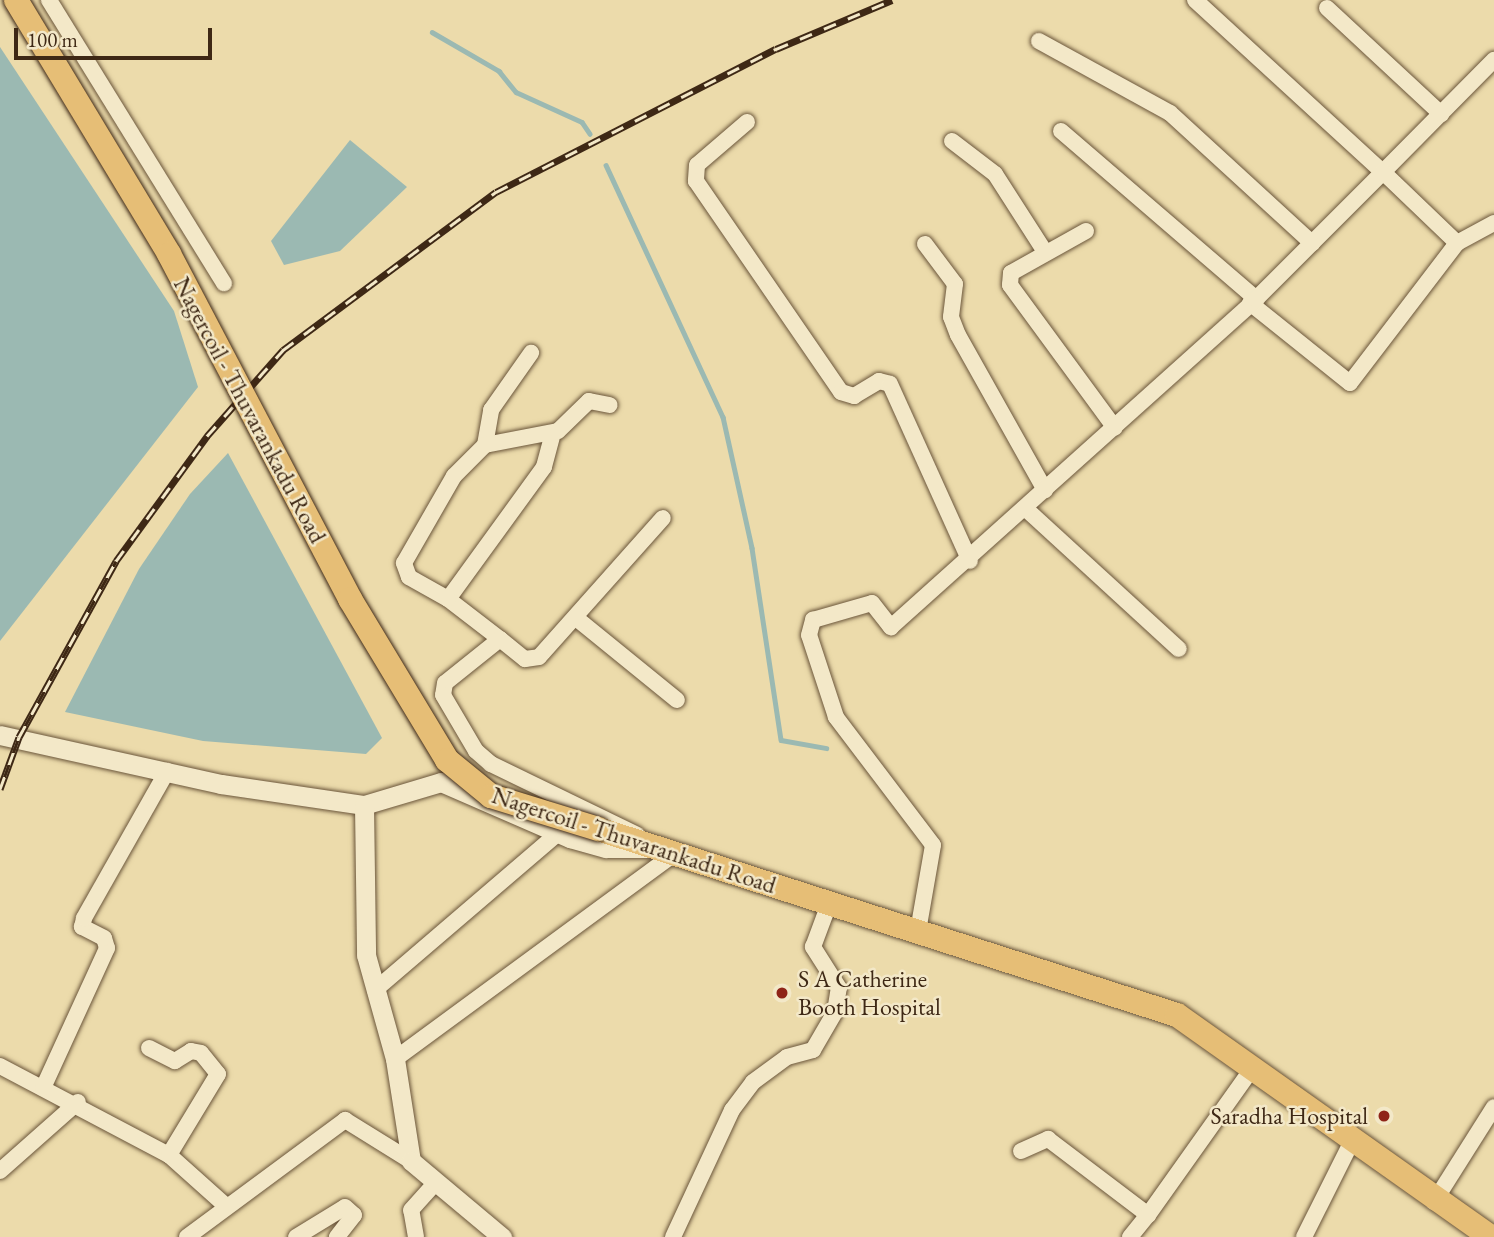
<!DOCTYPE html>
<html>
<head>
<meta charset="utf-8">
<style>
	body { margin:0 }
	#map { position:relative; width:1494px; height:1237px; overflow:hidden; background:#ecdbab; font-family:"EB Garamond",serif }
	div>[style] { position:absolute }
	.water>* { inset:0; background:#9bb9b2 }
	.stream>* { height:4.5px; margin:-2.25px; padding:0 2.25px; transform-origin:2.25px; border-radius:2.25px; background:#9bb9b2 }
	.roads { filter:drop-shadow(0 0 2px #6a553a) drop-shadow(0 0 2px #6a553a) }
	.minor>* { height:16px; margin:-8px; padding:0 8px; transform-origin:8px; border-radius:8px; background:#f3e8c8 }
	.tertiary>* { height:19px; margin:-9.5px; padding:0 9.5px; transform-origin:9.5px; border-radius:9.5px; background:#f3e8c8 }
	.primary>* { height:24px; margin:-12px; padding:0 12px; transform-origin:12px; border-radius:12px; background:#e6be76 }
	.rail>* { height:7px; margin-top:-3.5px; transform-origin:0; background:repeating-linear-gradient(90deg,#f3e8c8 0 13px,#3e2815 0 26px); box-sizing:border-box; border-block:2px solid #3e2815 }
	.bridges { filter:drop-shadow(0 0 2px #3e2815) drop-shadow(0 0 2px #3e2815) }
	.primary-bridge>* { height:24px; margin:-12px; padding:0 12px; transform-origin:12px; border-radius:12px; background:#e6be76 }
	.dots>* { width:19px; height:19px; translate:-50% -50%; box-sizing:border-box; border:4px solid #f3e8c8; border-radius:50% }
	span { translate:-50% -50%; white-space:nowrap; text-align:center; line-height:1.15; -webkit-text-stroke:5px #f3e8c8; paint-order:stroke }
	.street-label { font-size:24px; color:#3e2815 }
	.poi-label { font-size:24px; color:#3e2815 }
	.left { translate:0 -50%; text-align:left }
	.right { translate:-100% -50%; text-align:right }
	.scale { position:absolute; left:14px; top:28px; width:198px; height:32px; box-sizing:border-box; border:4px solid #3e2815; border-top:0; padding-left:9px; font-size:21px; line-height:24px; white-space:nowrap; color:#3e2815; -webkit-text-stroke:5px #f3e8c8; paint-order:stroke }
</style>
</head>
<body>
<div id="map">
	<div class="water">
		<div style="clip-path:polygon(0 47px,174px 311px,198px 387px,0 641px)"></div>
		<div style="clip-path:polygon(350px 140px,407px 187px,340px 251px,284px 265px,271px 241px)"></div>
		<div style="clip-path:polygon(228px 453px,382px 738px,366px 754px,203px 741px,65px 712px,139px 569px,190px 494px)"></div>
	</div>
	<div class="stream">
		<div style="left:432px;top:32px;width:78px;rotate:30.2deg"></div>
		<div style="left:499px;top:71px;width:27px;rotate:51deg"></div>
		<div style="left:516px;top:92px;width:72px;rotate:24.4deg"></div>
		<div style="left:582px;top:122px;width:14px;rotate:56deg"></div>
		<div style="left:606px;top:165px;width:278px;rotate:65.1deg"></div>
		<div style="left:723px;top:417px;width:134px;rotate:77.5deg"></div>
		<div style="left:752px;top:548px;width:194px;rotate:81.4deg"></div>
		<div style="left:781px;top:740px;width:46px;rotate:10.1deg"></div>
	</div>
	<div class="roads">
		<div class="minor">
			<div style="left:49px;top:0;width:333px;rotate:58.3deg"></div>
			<div style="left:1195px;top:0;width:255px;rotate:42.5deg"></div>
			<div style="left:1383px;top:172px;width:158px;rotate:-45.3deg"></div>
			<div style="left:1327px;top:8px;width:156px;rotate:42.9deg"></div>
			<div style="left:1039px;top:41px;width:149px;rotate:28.8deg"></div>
			<div style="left:1170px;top:113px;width:193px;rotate:42.5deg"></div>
			<div style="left:747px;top:122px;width:66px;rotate:139.3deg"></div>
			<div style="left:697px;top:165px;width:16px;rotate:94deg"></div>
			<div style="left:696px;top:181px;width:256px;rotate:55.5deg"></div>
			<div style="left:841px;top:392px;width:14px;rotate:17deg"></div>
			<div style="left:854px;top:396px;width:29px;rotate:-31deg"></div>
			<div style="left:879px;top:381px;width:11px;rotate:15deg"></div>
			<div style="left:890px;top:384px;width:194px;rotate:65.7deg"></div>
			<div style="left:1061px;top:131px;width:257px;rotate:40.7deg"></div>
			<div style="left:952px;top:141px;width:54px;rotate:37.5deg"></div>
			<div style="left:995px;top:174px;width:93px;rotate:57.3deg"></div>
			<div style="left:1086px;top:231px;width:86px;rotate:150.8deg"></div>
			<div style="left:1011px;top:273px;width:12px;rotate:95deg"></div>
			<div style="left:1010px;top:285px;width:177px;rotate:53.7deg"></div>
			<div style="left:925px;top:244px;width:50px;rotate:53.1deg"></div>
			<div style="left:955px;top:284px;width:33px;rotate:97deg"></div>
			<div style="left:951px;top:317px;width:19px;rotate:69deg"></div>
			<div style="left:958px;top:335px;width:178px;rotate:60.7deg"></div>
			<div style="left:1250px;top:303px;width:128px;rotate:38.7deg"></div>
			<div style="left:1350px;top:383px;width:176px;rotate:-52.6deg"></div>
			<div style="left:1457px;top:243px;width:42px;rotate:-28.4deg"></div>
			<div style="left:553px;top:433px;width:35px;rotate:105deg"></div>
			<div style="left:544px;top:467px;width:163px;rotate:126deg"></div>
			<div style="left:448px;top:599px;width:66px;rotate:37.6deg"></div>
			<div style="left:500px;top:639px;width:70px;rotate:141.3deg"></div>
			<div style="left:445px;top:683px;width:12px;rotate:99deg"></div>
			<div style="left:443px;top:695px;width:65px;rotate:59.5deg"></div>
			<div style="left:476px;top:751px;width:20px;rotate:41deg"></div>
			<div style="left:491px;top:764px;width:162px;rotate:25.9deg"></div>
			<div style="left:485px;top:445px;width:36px;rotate:-80deg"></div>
			<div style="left:491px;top:410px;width:70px;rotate:-54.9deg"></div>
			<div style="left:1026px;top:509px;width:207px;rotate:42.5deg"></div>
			<div style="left:448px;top:599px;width:45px;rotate:-150.6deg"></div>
			<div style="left:409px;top:577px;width:15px;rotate:-110deg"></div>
			<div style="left:404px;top:563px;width:100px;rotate:-60.1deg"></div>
			<div style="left:454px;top:476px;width:44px;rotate:-45deg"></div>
			<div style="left:485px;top:445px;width:74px;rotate:-10.9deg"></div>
			<div style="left:558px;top:431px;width:43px;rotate:-44.1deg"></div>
			<div style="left:589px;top:401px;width:21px;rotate:11deg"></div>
			<div style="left:576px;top:618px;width:130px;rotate:39.1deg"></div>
			<div style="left:500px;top:639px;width:32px;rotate:39deg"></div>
			<div style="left:525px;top:659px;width:14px;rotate:-8deg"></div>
			<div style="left:539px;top:657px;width:186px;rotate:-48.3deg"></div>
			<div style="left:918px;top:931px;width:87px;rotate:-80.1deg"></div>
			<div style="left:933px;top:845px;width:161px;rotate:-127.2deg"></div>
			<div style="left:836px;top:717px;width:86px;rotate:-108.2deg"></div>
			<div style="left:809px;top:635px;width:16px;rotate:-75deg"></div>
			<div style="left:813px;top:620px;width:61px;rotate:-16.1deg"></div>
			<div style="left:872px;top:603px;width:31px;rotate:52deg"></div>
			<div style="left:891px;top:627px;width:491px;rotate:-41.9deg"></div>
			<div style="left:1256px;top:299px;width:180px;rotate:-45deg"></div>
			<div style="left:1383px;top:172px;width:103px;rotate:43.8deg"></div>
			<div style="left:375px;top:990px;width:240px;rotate:-40.6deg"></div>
			<div style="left:149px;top:1048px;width:29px;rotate:27deg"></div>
			<div style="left:175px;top:1061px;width:19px;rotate:-32deg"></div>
			<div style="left:191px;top:1051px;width:10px;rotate:11deg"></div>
			<div style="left:201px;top:1053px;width:27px;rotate:51deg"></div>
			<div style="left:218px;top:1074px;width:95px;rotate:121.2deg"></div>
			<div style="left:395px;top:1059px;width:348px;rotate:-36.3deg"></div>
			<div style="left:0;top:1066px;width:191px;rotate:27.8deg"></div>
			<div style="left:169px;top:1155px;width:75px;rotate:41.8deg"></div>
			<div style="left:43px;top:1088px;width:154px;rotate:-65.4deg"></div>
			<div style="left:107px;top:948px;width:10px;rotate:-107deg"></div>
			<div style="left:104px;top:938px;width:25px;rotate:-153deg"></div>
			<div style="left:82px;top:927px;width:9px;rotate:-77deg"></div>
			<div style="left:84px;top:918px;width:169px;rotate:-60.5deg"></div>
			<div style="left:1021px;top:1151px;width:30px;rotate:-24deg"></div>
			<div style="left:1048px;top:1139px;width:126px;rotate:37.2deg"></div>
			<div style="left:1148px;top:1215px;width:183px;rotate:-54.6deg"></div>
			<div style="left:0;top:1171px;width:104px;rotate:-41.5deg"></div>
			<div style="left:1434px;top:1202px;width:112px;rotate:-57.7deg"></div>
			<div style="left:187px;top:1237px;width:197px;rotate:-36.5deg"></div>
			<div style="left:345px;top:1120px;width:78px;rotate:31.8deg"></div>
			<div style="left:296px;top:1237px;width:57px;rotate:-31.5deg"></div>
			<div style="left:345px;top:1207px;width:12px;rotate:42deg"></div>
			<div style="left:354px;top:1215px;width:28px;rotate:128deg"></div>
			<div style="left:416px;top:1237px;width:27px;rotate:-100deg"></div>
			<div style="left:411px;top:1210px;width:36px;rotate:-48deg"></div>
			<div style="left:673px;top:1237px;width:140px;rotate:-65.1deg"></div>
			<div style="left:732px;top:1110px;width:35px;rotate:-53deg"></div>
			<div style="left:753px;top:1082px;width:42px;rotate:-36.3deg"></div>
			<div style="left:787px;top:1057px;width:27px;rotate:-15deg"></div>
			<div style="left:813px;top:1050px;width:44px;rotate:-59.9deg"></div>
			<div style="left:835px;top:1012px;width:24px;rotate:-81deg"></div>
			<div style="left:839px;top:988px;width:49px;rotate:-122.4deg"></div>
			<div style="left:813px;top:947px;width:46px;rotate:-69.6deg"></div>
			<div style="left:1130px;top:1237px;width:28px;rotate:-51deg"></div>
			<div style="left:1304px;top:1237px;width:107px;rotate:-63.4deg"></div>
		</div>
		<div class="tertiary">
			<div style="left:0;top:735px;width:226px;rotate:12.5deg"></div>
			<div style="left:221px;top:784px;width:145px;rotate:8.4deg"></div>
			<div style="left:364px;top:805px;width:80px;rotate:-16.6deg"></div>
			<div style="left:441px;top:782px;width:141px;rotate:23.5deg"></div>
			<div style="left:570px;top:838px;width:37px;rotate:16deg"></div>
			<div style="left:606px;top:848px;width:41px"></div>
			<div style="left:364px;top:805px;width:150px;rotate:89.2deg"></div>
			<div style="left:366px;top:955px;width:108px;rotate:74.4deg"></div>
			<div style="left:395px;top:1059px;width:103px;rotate:81.1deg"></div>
			<div style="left:411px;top:1161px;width:119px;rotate:39.9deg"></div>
		</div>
		<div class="primary">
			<div style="left:598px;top:829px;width:608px;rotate:17.81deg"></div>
			<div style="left:1177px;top:1015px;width:385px;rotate:35.3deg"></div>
		</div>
	</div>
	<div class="rail">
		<div style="left:0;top:789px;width:55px;rotate:-69.9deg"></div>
		<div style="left:19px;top:737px;width:201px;rotate:-61.1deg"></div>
		<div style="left:116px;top:561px;width:155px;rotate:-53.9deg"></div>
		<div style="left:207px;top:436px;width:115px;rotate:-48.5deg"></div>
		<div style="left:283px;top:350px;width:265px;rotate:-36.6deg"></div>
		<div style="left:496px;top:192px;width:314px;rotate:-27.1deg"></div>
		<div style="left:776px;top:49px;width:126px;rotate:-22.9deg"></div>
	</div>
	<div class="bridges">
		<div class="primary-bridge">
			<div style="left:16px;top:0;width:297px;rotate:58.9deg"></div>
			<div style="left:169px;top:254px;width:390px;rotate:62.3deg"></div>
			<div style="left:350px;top:599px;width:188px;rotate:58.9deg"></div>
			<div style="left:447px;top:760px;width:57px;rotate:39.3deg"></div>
			<div style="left:491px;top:796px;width:112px;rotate:17.1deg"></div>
		</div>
	</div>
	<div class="dots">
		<div style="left:782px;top:993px;background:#8f2418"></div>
		<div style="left:1384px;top:1116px;background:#8f2418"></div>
	</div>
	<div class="street-label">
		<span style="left:250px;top:410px;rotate:62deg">Nagercoil - Thuvarankadu Road</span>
		<span style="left:634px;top:840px;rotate:18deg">Nagercoil - Thuvarankadu Road</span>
	</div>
	<div class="poi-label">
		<span class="left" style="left:798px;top:993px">S A Catherine<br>Booth Hospital</span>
		<span class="right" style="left:1368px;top:1116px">Saradha Hospital</span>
	</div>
	<div class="scale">100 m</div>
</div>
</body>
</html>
